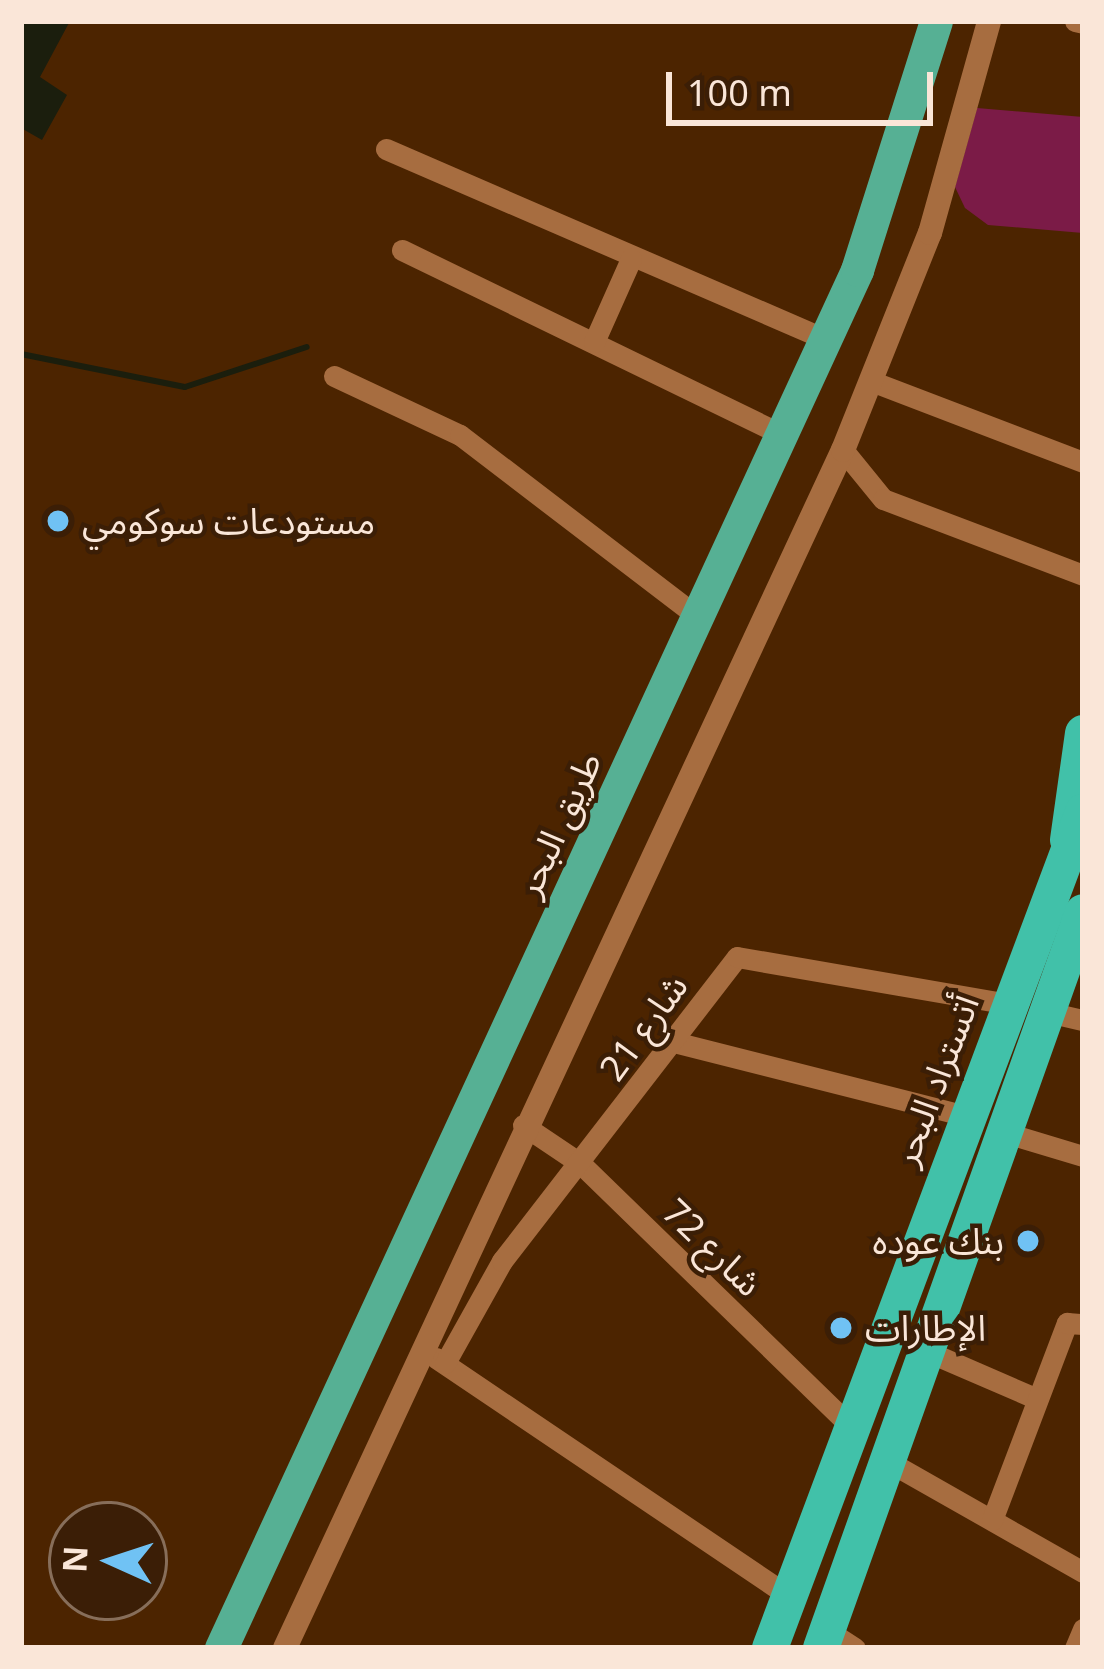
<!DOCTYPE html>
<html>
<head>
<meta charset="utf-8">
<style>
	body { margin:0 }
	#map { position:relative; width:1104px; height:1669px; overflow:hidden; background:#4c2400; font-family:"Noto Sans","Noto Sans Arabic",sans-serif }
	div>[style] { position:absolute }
	.green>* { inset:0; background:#7b1b47 }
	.water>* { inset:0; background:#1b1e0d }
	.stream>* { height:6px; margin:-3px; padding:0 3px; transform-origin:3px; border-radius:3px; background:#1b1e0d }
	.minor>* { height:21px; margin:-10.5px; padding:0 10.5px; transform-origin:10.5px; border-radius:10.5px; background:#a76d40 }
	.tertiary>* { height:24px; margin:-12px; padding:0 12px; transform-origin:12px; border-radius:12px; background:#a76d40 }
	.trunk>* { height:33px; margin:-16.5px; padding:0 16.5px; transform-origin:16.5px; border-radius:16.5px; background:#56b094 }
	.motorway>* { height:36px; margin:-18px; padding:0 18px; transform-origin:18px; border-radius:18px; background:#41c1a9 }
	.dots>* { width:33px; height:33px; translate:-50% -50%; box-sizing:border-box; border:6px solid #3b1e06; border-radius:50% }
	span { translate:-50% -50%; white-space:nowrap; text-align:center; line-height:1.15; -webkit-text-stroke:9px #3b1e06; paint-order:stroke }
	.poi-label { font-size:36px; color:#fae6d8 }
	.left { translate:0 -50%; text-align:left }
	.right { translate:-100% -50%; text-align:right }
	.street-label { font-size:36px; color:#fae6d8 }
	.frame { position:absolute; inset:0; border:24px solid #fae6d8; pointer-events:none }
	.north { position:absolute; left:48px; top:1501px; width:120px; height:120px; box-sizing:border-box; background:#3b1e06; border:3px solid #876e5a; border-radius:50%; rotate:273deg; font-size:33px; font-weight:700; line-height:48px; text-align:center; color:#fae6d8 }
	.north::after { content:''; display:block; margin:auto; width:42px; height:54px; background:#70c2f4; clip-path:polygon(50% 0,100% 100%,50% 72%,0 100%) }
	.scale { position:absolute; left:666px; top:72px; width:267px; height:54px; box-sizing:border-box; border:6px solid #fae6d8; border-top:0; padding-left:15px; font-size:36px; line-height:42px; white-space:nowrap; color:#fae6d8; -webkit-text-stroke:9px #3b1e06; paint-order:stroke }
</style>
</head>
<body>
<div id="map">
	<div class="green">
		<div style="clip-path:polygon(977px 108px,1083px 117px,1083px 233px,988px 225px,965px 208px,955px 187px)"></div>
	</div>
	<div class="water">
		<div style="clip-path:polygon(21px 21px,70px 21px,40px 77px,67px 95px,42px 140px,21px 128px)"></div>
	</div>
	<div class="stream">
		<div style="left:21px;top:354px;width:167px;rotate:11.4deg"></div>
		<div style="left:185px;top:387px;width:128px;rotate:-18.2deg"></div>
	</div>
	<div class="minor">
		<div style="left:1075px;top:21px;width:8px;rotate:14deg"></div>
		<div style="left:386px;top:149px;width:478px;rotate:23.4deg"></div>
		<div style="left:402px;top:250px;width:421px;rotate:25.9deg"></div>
		<div style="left:594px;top:342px;width:91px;rotate:-66deg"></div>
		<div style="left:334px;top:376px;width:139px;rotate:25.1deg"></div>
		<div style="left:460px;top:435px;width:298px;rotate:37.4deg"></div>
		<div style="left:871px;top:381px;width:227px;rotate:20.9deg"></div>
		<div style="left:843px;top:450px;width:63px;rotate:50.8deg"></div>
		<div style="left:883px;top:499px;width:214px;rotate:20.8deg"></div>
		<div style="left:1052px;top:1013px;width:32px;rotate:13deg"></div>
		<div style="left:674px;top:1042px;width:302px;rotate:14.2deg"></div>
		<div style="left:523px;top:1125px;width:70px;rotate:33.9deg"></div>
		<div style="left:581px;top:1164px;width:374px;rotate:44.2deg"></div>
		<div style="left:1010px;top:1134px;width:76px;rotate:16.8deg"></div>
		<div style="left:931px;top:1353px;width:113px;rotate:23.4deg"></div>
		<div style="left:436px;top:1358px;width:426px;rotate:34deg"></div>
		<div style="left:445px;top:1363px;width:117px;rotate:-60.8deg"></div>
		<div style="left:502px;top:1261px;width:384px;rotate:-52.3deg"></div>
		<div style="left:737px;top:957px;width:276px;rotate:9.8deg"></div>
		<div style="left:891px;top:1463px;width:221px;rotate:29.6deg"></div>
		<div style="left:992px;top:1520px;width:211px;rotate:-69.2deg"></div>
		<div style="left:1067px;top:1323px;width:16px;rotate:4deg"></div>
		<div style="left:827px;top:1630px;width:33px;rotate:33deg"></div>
		<div style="left:1075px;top:1648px;width:21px;rotate:-67deg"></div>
	</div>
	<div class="tertiary">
		<div style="left:285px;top:1648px;width:1322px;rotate:-65.03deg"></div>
		<div style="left:843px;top:450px;width:234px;rotate:-68.2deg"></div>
		<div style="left:930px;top:233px;width:220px;rotate:-74.4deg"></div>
	</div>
	<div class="trunk">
		<div style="left:221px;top:1648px;width:1518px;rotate:-65.22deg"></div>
		<div style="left:857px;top:270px;width:261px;rotate:-72.4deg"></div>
	</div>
	<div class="motorway">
		<div style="left:1068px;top:840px;width:108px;rotate:-82deg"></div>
		<div style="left:770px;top:1648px;width:893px;rotate:-69.47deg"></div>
		<div style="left:821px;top:1648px;width:781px;rotate:-70.41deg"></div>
	</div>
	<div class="dots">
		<div style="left:58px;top:521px;background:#70c2f4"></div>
		<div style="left:1028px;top:1241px;background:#70c2f4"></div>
		<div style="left:841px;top:1328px;background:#70c2f4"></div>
	</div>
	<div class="poi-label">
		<span class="left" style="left:82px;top:521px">مستودعات سوكومي</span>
		<span class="right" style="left:1004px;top:1241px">بنك عوده</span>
		<span class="left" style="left:865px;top:1328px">الإطارات</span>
	</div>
	<div class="street-label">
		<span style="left:558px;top:824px;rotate:-65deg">طريق البحر</span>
		<span style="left:643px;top:1027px;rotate:-54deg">شارع 21</span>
		<span style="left:935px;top:1080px;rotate:-69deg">أتستراد البحر</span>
		<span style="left:713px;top:1247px;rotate:44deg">شارع 72</span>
	</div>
	<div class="frame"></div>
	<div class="north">N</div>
	<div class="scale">100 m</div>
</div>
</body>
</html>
